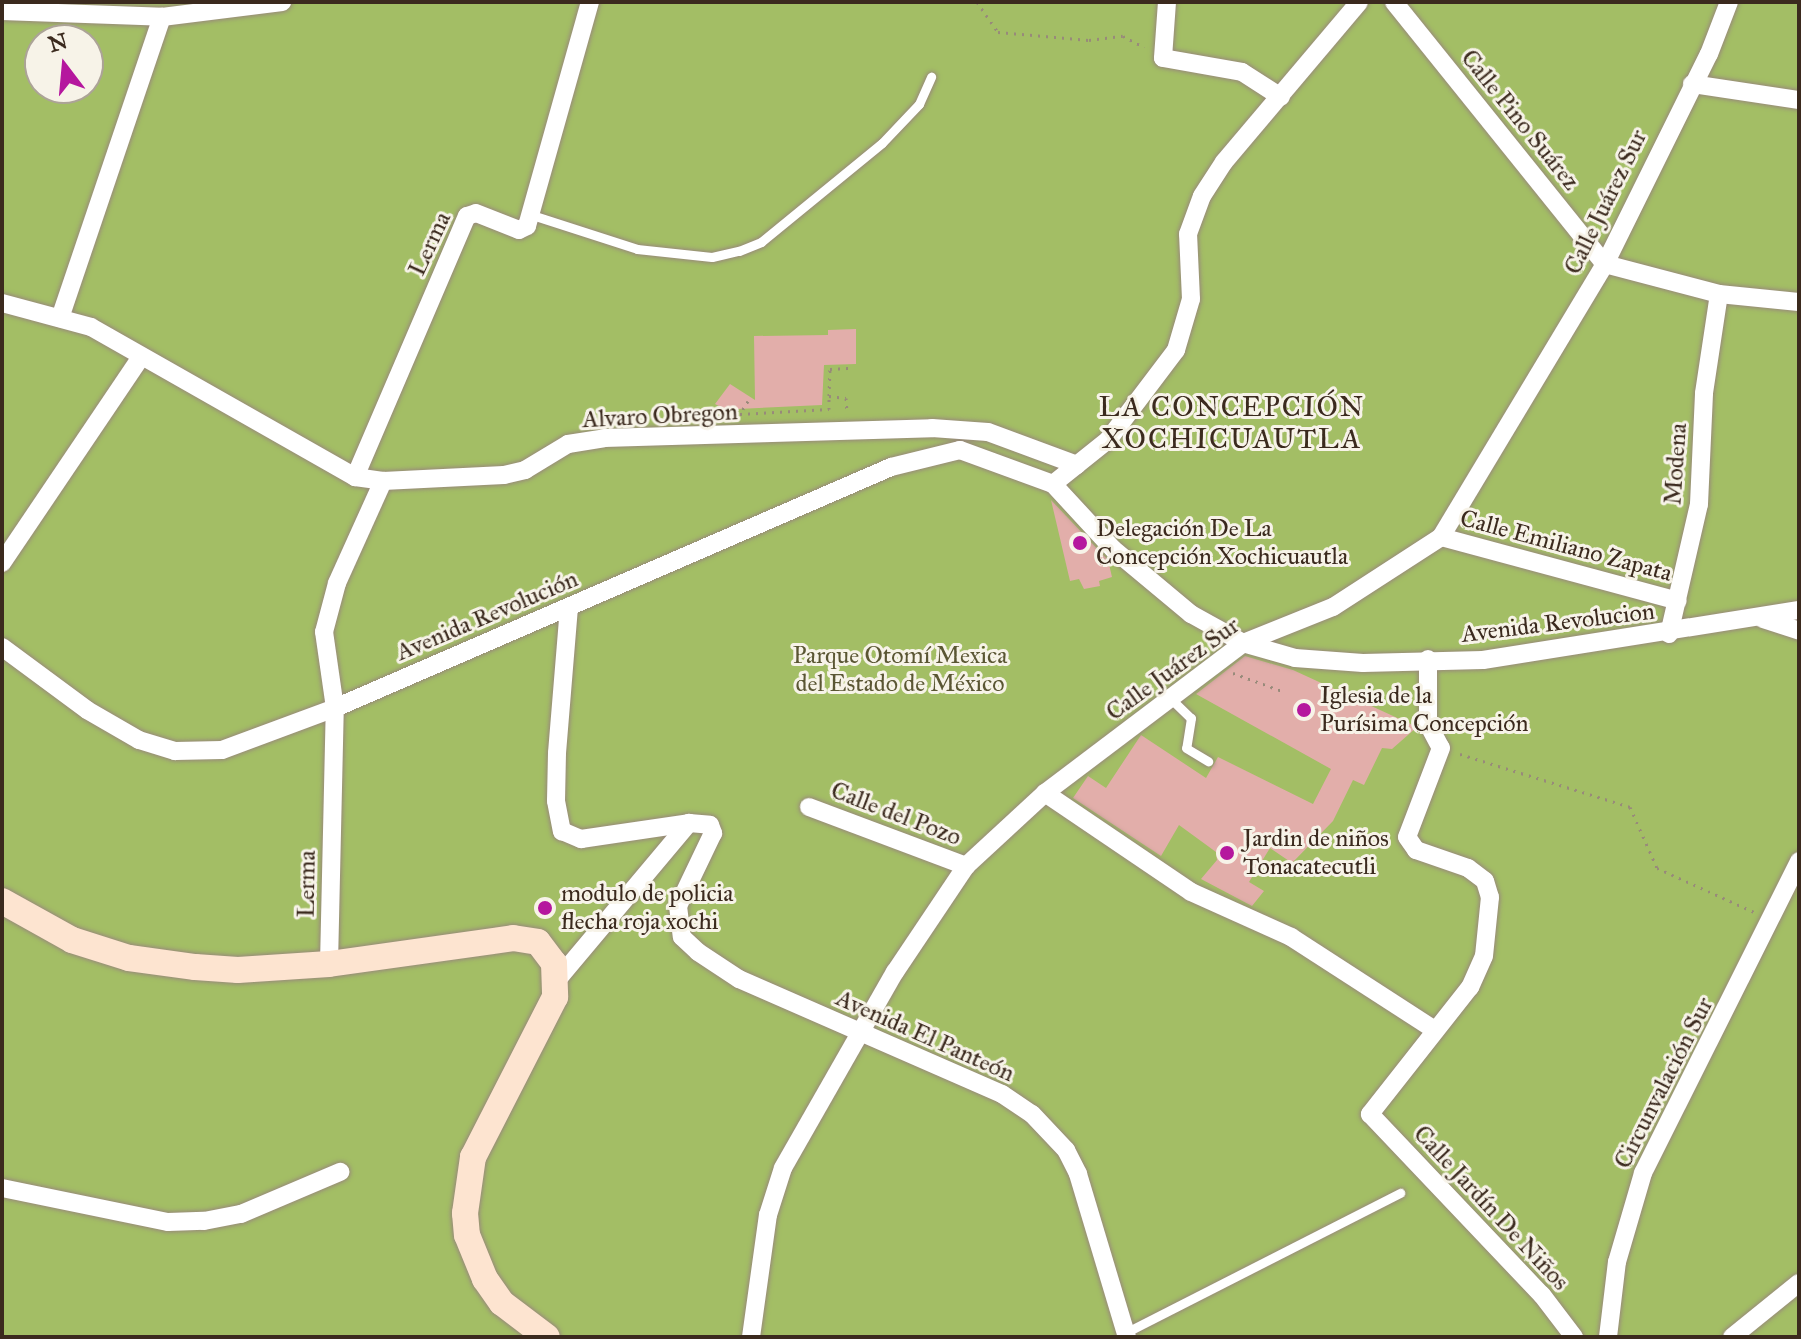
<!DOCTYPE html>
<html>
<head>
<meta charset="utf-8">
<style>
	body { margin:0 }
	#map { position:relative; width:1801px; height:1339px; overflow:hidden; background:#f5e9d5; font-family:"IM FELL Great Primer",serif }
	div>[style] { position:absolute }
	.green>* { inset:0; background:#a3be65 }
	.building>* { inset:0; background:#e2aeaa }
	.path>* { height:3px; margin-top:-1.5px; transform-origin:0; background:repeating-linear-gradient(90deg,#988a7a 0 2px,transparent 0 8px) }
	.roads { filter:drop-shadow(0 0 2px #988a7a) drop-shadow(0 0 2px #988a7a) }
	.service>* { height:9px; margin:-4.5px; padding:0 4.5px; transform-origin:4.5px; border-radius:4.5px; background:#fff }
	.minor>* { height:18px; margin:-9px; padding:0 9px; transform-origin:9px; border-radius:9px; background:#fff }
	.secondary>* { height:26px; margin:-13px; padding:0 13px; transform-origin:13px; border-radius:13px; background:#fde4d0 }
	.dots>* { width:22px; height:22px; translate:-50% -50%; box-sizing:border-box; border:4px solid #f7f3e8; border-radius:50% }
	span { translate:-50% -50%; white-space:nowrap; text-align:center; line-height:1.15; -webkit-text-stroke:6px #f7f3e8; paint-order:stroke }
	.street-label { font-size:24px; color:#3b2a1e }
	.poi-label { font-size:24px; color:#3b2a1e }
	.left { translate:0 -50%; text-align:left }
	.park-label { font-size:24px; color:#5a5633 }
	.quarter-label { font-size:28px; color:#3b2a1e; letter-spacing:2px }
	.frame { position:absolute; inset:0; border:4px solid #3b2a1e; pointer-events:none }
	.north { position:absolute; left:24px; top:24px; width:80px; height:80px; box-sizing:border-box; background:#f7f3e8; border:2px solid #aca397; border-radius:50%; rotate:344deg; font-size:22px; font-weight:700; line-height:32px; text-align:center; color:#3b2a1e }
	.north::after { content:''; display:block; margin:auto; width:28px; height:36px; background:#b5179e; clip-path:polygon(50% 0,100% 100%,50% 72%,0 100%) }
</style>
</head>
<body>
<div id="map">
	<div class="green">
		<div style="clip-path:polygon(evenodd,2px 2px,1799px 2px,1799px 1337px,2px 1337px,2px 2px,40px 40px,88px 40px,88px 88px,40px 88px,40px 40px)"></div>
	</div>
	<div class="building">
		<div style="clip-path:polygon(856px 329px,856px 364px,824px 365px,822px 405px,738px 409px,734px 414px,715px 404px,730px 384px,755px 400px,754px 336px,828px 335px,828px 330px)"></div>
		<div style="clip-path:polygon(1051px 500px,1108px 560px,1112px 577px,1099px 581px,1100px 586px,1084px 589px,1079px 579px,1070px 581px)"></div>
		<div style="clip-path:polygon(1245px 656px,1293px 670px,1417px 727px,1392px 749px,1382px 748px,1364px 785px,1353px 780px,1333px 821px,1292px 863px,1270px 848px,1249px 882px,1264px 891px,1252px 906px,1201px 879px,1217px 860px,1216px 852px,1179px 825px,1161px 856px,1073px 798px,1088px 776px,1106px 788px,1141px 735px,1206px 778px,1218px 757px,1313px 804px,1331px 769px,1196px 694px)"></div>
	</div>
	<div class="path">
		<div style="left:977px;top:2px;width:37px;rotate:55deg"></div>
		<div style="left:998px;top:32px;width:91px;rotate:5deg"></div>
		<div style="left:1089px;top:40px;width:34px;rotate:-7deg"></div>
		<div style="left:1123px;top:36px;width:24px;rotate:28deg"></div>
		<div style="left:829px;top:396px;width:27px;rotate:-88deg"></div>
		<div style="left:830px;top:369px;width:22px;rotate:-3deg"></div>
		<div style="left:748px;top:401px;width:15px;rotate:122deg"></div>
		<div style="left:740px;top:414px;width:89px;rotate:-3.2deg"></div>
		<div style="left:829px;top:409px;width:13px;rotate:-90deg"></div>
		<div style="left:829px;top:396px;width:17px;rotate:7deg"></div>
		<div style="left:846px;top:398px;width:14px;rotate:86deg"></div>
		<div style="left:1233px;top:673px;width:55px;rotate:20.1deg"></div>
		<div style="left:1460px;top:754px;width:178px;rotate:17.3deg"></div>
		<div style="left:1630px;top:807px;width:67px;rotate:66.1deg"></div>
		<div style="left:1657px;top:868px;width:107px;rotate:24.4deg"></div>
	</div>
	<div class="roads">
		<div class="service">
			<div style="left:532px;top:215px;width:110px;rotate:17.9deg"></div>
			<div style="left:637px;top:249px;width:75px;rotate:6.1deg"></div>
			<div style="left:712px;top:257px;width:28px;rotate:-13deg"></div>
			<div style="left:739px;top:251px;width:24px;rotate:-22deg"></div>
			<div style="left:761px;top:242px;width:156px;rotate:-39.3deg"></div>
			<div style="left:882px;top:143px;width:54px;rotate:-46.5deg"></div>
			<div style="left:919px;top:104px;width:30px;rotate:-66deg"></div>
			<div style="left:1170px;top:698px;width:29px;rotate:44deg"></div>
			<div style="left:1191px;top:718px;width:30px;rotate:99deg"></div>
			<div style="left:1186px;top:748px;width:26px;rotate:31deg"></div>
			<div style="left:1125px;top:1333px;width:309px;rotate:-27deg"></div>
		</div>
		<div class="minor">
			<div style="left:1167px;top:2px;width:56px;rotate:94.1deg"></div>
			<div style="left:1163px;top:58px;width:80px;rotate:10deg"></div>
			<div style="left:1242px;top:72px;width:46px;rotate:32.7deg"></div>
			<div style="left:1394px;top:2px;width:336px;rotate:51.2deg"></div>
			<div style="left:1605px;top:264px;width:118px;rotate:14.7deg"></div>
			<div style="left:1719px;top:294px;width:80px;rotate:5.7deg"></div>
			<div style="left:2px;top:11px;width:160px;rotate:2.1deg"></div>
			<div style="left:162px;top:17px;width:121px;rotate:-7.1deg"></div>
			<div style="left:1692px;top:84px;width:108px;rotate:8.5deg"></div>
			<div style="left:2px;top:303px;width:92px;rotate:15.1deg"></div>
			<div style="left:91px;top:327px;width:304px;rotate:29.6deg"></div>
			<div style="left:355px;top:477px;width:28px;rotate:8deg"></div>
			<div style="left:383px;top:481px;width:121px;rotate:-2.8deg"></div>
			<div style="left:504px;top:475px;width:22px;rotate:-13deg"></div>
			<div style="left:525px;top:470px;width:50px;rotate:-31.2deg"></div>
			<div style="left:568px;top:444px;width:36px;rotate:-9deg"></div>
			<div style="left:604px;top:438px;width:328px;rotate:-1.7deg"></div>
			<div style="left:932px;top:428px;width:56px;rotate:4.1deg"></div>
			<div style="left:988px;top:432px;width:95px;rotate:20.3deg"></div>
			<div style="left:60px;top:318px;width:318px;rotate:-71.3deg"></div>
			<div style="left:355px;top:477px;width:284px;rotate:-66.8deg"></div>
			<div style="left:467px;top:216px;width:9px;rotate:-18deg"></div>
			<div style="left:476px;top:213px;width:46px;rotate:21.6deg"></div>
			<div style="left:519px;top:230px;width:9px;rotate:-27deg"></div>
			<div style="left:527px;top:226px;width:233px;rotate:-74.3deg"></div>
			<div style="left:1053px;top:484px;width:70px;rotate:-38.7deg"></div>
			<div style="left:1108px;top:440px;width:113px;rotate:-52.9deg"></div>
			<div style="left:1176px;top:350px;width:53px;rotate:-73.6deg"></div>
			<div style="left:1191px;top:299px;width:65px;rotate:-92.6deg"></div>
			<div style="left:1188px;top:234px;width:40px;rotate:-69.8deg"></div>
			<div style="left:1202px;top:196px;width:40px;rotate:-57.1deg"></div>
			<div style="left:1224px;top:162px;width:209px;rotate:-49.8deg"></div>
			<div style="left:1441px;top:537px;width:245px;rotate:15.1deg"></div>
			<div style="left:2px;top:563px;width:249px;rotate:-56deg"></div>
			<div style="left:569px;top:607px;width:146px;rotate:94.7deg"></div>
			<div style="left:557px;top:753px;width:48px;rotate:91.2deg"></div>
			<div style="left:556px;top:801px;width:31px;rotate:79deg"></div>
			<div style="left:562px;top:831px;width:21px;rotate:23deg"></div>
			<div style="left:581px;top:839px;width:109px;rotate:-8.4deg"></div>
			<div style="left:689px;top:823px;width:21px;rotate:5deg"></div>
			<div style="left:710px;top:825px;width:9px;rotate:69deg"></div>
			<div style="left:713px;top:833px;width:81px;rotate:115.6deg"></div>
			<div style="left:678px;top:906px;width:31px;rotate:83deg"></div>
			<div style="left:682px;top:937px;width:22px;rotate:43deg"></div>
			<div style="left:698px;top:952px;width:49px;rotate:33.4deg"></div>
			<div style="left:739px;top:979px;width:287px;rotate:23.6deg"></div>
			<div style="left:1002px;top:1094px;width:36px;rotate:34deg"></div>
			<div style="left:1032px;top:1114px;width:50px;rotate:46.6deg"></div>
			<div style="left:1066px;top:1150px;width:27px;rotate:63deg"></div>
			<div style="left:1078px;top:1174px;width:170px;rotate:73.3deg"></div>
			<div style="left:1763px;top:619px;width:38px;rotate:18deg"></div>
			<div style="left:1669px;top:634px;width:133px;rotate:-77deg"></div>
			<div style="left:1699px;top:504px;width:111px;rotate:-87.4deg"></div>
			<div style="left:1704px;top:393px;width:100px;rotate:-81.4deg"></div>
			<div style="left:2px;top:647px;width:106px;rotate:36.5deg"></div>
			<div style="left:87px;top:710px;width:60px;rotate:30deg"></div>
			<div style="left:139px;top:740px;width:38px;rotate:17deg"></div>
			<div style="left:175px;top:751px;width:47px;rotate:-1.2deg"></div>
			<div style="left:222px;top:750px;width:121px;rotate:-20.4deg"></div>
			<div style="left:335px;top:708px;width:606px;rotate:-23.43deg"></div>
			<div style="left:891px;top:467px;width:71px;rotate:-13.8deg"></div>
			<div style="left:960px;top:450px;width:99px;rotate:20.1deg"></div>
			<div style="left:1053px;top:484px;width:88px;rotate:47.3deg"></div>
			<div style="left:1113px;top:549px;width:102px;rotate:39.8deg"></div>
			<div style="left:1191px;top:614px;width:60px;rotate:29.1deg"></div>
			<div style="left:1243px;top:643px;width:54px;rotate:16.1deg"></div>
			<div style="left:1295px;top:658px;width:68px;rotate:4.2deg"></div>
			<div style="left:1363px;top:663px;width:120px;rotate:-1.4deg"></div>
			<div style="left:1483px;top:660px;width:320px;rotate:-9deg"></div>
			<div style="left:1428px;top:659px;width:65px;rotate:90deg"></div>
			<div style="left:1428px;top:724px;width:27px;rotate:62deg"></div>
			<div style="left:1441px;top:748px;width:95px;rotate:110.9deg"></div>
			<div style="left:1407px;top:837px;width:16px;rotate:55deg"></div>
			<div style="left:1416px;top:850px;width:55px;rotate:19.1deg"></div>
			<div style="left:1468px;top:868px;width:21px;rotate:37deg"></div>
			<div style="left:1485px;top:881px;width:17px;rotate:73deg"></div>
			<div style="left:1490px;top:897px;width:59px;rotate:95.8deg"></div>
			<div style="left:1484px;top:956px;width:34px;rotate:114deg"></div>
			<div style="left:1470px;top:987px;width:162px;rotate:128.2deg"></div>
			<div style="left:1370px;top:1114px;width:250px;rotate:46.5deg"></div>
			<div style="left:1542px;top:1295px;width:53px;rotate:52.7deg"></div>
			<div style="left:1045px;top:793px;width:176px;rotate:34.1deg"></div>
			<div style="left:1191px;top:892px;width:110px;rotate:24.2deg"></div>
			<div style="left:1291px;top:937px;width:171px;rotate:32.9deg"></div>
			<div style="left:809px;top:807px;width:168px;rotate:20.6deg"></div>
			<div style="left:329px;top:964px;width:256px;rotate:-88.7deg"></div>
			<div style="left:335px;top:708px;width:77px;rotate:-98.2deg"></div>
			<div style="left:324px;top:632px;width:51px;rotate:-75.1deg"></div>
			<div style="left:337px;top:583px;width:112px;rotate:-65.7deg"></div>
			<div style="left:558px;top:979px;width:204px;rotate:-50deg"></div>
			<div style="left:2px;top:1188px;width:169px;rotate:11.6deg"></div>
			<div style="left:168px;top:1222px;width:36px;rotate:-2deg"></div>
			<div style="left:204px;top:1221px;width:38px;rotate:-11deg"></div>
			<div style="left:241px;top:1214px;width:108px;rotate:-23deg"></div>
			<div style="left:751px;top:1337px;width:123px;rotate:-82.1deg"></div>
			<div style="left:768px;top:1215px;width:49px;rotate:-72.3deg"></div>
			<div style="left:783px;top:1168px;width:226px;rotate:-60.3deg"></div>
			<div style="left:895px;top:972px;width:128px;rotate:-56.2deg"></div>
			<div style="left:966px;top:866px;width:108px;rotate:-42.7deg"></div>
			<div style="left:1045px;top:793px;width:248px;rotate:-37.1deg"></div>
			<div style="left:1243px;top:643px;width:97px;rotate:-21.8deg"></div>
			<div style="left:1333px;top:607px;width:129px;rotate:-32.9deg"></div>
			<div style="left:1441px;top:537px;width:318px;rotate:-59deg"></div>
			<div style="left:1605px;top:264px;width:234px;rotate:-63.7deg"></div>
			<div style="left:1709px;top:54px;width:56px;rotate:-69deg"></div>
			<div style="left:1608px;top:1337px;width:76px;rotate:-83.2deg"></div>
			<div style="left:1617px;top:1262px;width:93px;rotate:-73.7deg"></div>
			<div style="left:1643px;top:1173px;width:349px;rotate:-63.4deg"></div>
			<div style="left:1732px;top:1337px;width:86px;rotate:-38.9deg"></div>
		</div>
		<div class="secondary">
			<div style="left:2px;top:901px;width:80px;rotate:29.1deg"></div>
			<div style="left:72px;top:940px;width:60px;rotate:17.5deg"></div>
			<div style="left:129px;top:958px;width:67px;rotate:7.8deg"></div>
			<div style="left:195px;top:967px;width:43px;rotate:4deg"></div>
			<div style="left:238px;top:970px;width:91px;rotate:-3.8deg"></div>
			<div style="left:329px;top:964px;width:186px;rotate:-8deg"></div>
			<div style="left:513px;top:938px;width:25px;rotate:9deg"></div>
			<div style="left:538px;top:942px;width:26px;rotate:53deg"></div>
			<div style="left:554px;top:963px;width:34px;rotate:88deg"></div>
			<div style="left:555px;top:997px;width:180px;rotate:117.1deg"></div>
			<div style="left:473px;top:1157px;width:57px;rotate:98.1deg"></div>
			<div style="left:465px;top:1213px;width:22px;rotate:85deg"></div>
			<div style="left:467px;top:1235px;width:48px;rotate:67.8deg"></div>
			<div style="left:485px;top:1279px;width:29px;rotate:55deg"></div>
			<div style="left:502px;top:1303px;width:56px;rotate:37.1deg"></div>
		</div>
	</div>
	<div class="dots">
		<div style="left:1080px;top:543px;background:#b5179e"></div>
		<div style="left:1304px;top:710px;background:#b5179e"></div>
		<div style="left:1227px;top:853px;background:#b5179e"></div>
		<div style="left:545px;top:908px;background:#b5179e"></div>
	</div>
	<div class="street-label">
		<span style="left:1520px;top:120px;rotate:51deg">Calle Pino Suárez</span>
		<span style="left:1606px;top:202px;rotate:-64deg">Calle Juárez Sur</span>
		<span style="left:430px;top:244px;rotate:-65deg">Lerma</span>
		<span style="left:660px;top:416px;rotate:-3deg">Alvaro Obregon</span>
		<span style="left:1676px;top:464px;rotate:-86deg">Modena</span>
		<span style="left:1566px;top:546px;rotate:15deg">Calle Emiliano Zapata</span>
		<span style="left:487px;top:616px;rotate:-23deg">Avenida Revolución</span>
		<span style="left:1558px;top:623px;rotate:-7deg">Avenida Revolucion</span>
		<span style="left:1173px;top:669px;rotate:-36deg">Calle Juárez Sur</span>
		<span style="left:896px;top:814px;rotate:21deg">Calle del Pozo</span>
		<span style="left:307px;top:884px;rotate:-89deg">Lerma</span>
		<span style="left:925px;top:1036px;rotate:24deg">Avenida El Panteón</span>
		<span style="left:1664px;top:1083px;rotate:-63deg">Circunvalación Sur</span>
		<span style="left:1491px;top:1208px;rotate:47deg">Calle Jardín De Niños</span>
	</div>
	<div class="poi-label">
		<span class="left" style="left:1096px;top:543px">Delegación De La<br>Concepción Xochicuautla</span>
		<span class="left" style="left:1320px;top:710px">Iglesia de la<br>Purísima Concepción</span>
		<span class="left" style="left:1243px;top:853px">Jardin de niños<br>Tonacatecutli</span>
		<span class="left" style="left:561px;top:908px">modulo de policia<br>flecha roja xochi</span>
	</div>
	<div class="park-label">
		<span style="left:900px;top:670px">Parque Otomí Mexica<br>del Estado de México</span>
	</div>
	<div class="quarter-label">
		<span style="left:1232px;top:423px">LA CONCEPCIÓN<br>XOCHICUAUTLA</span>
	</div>
	<div class="frame"></div>
	<div class="north">N</div>
</div>
</body>
</html>
